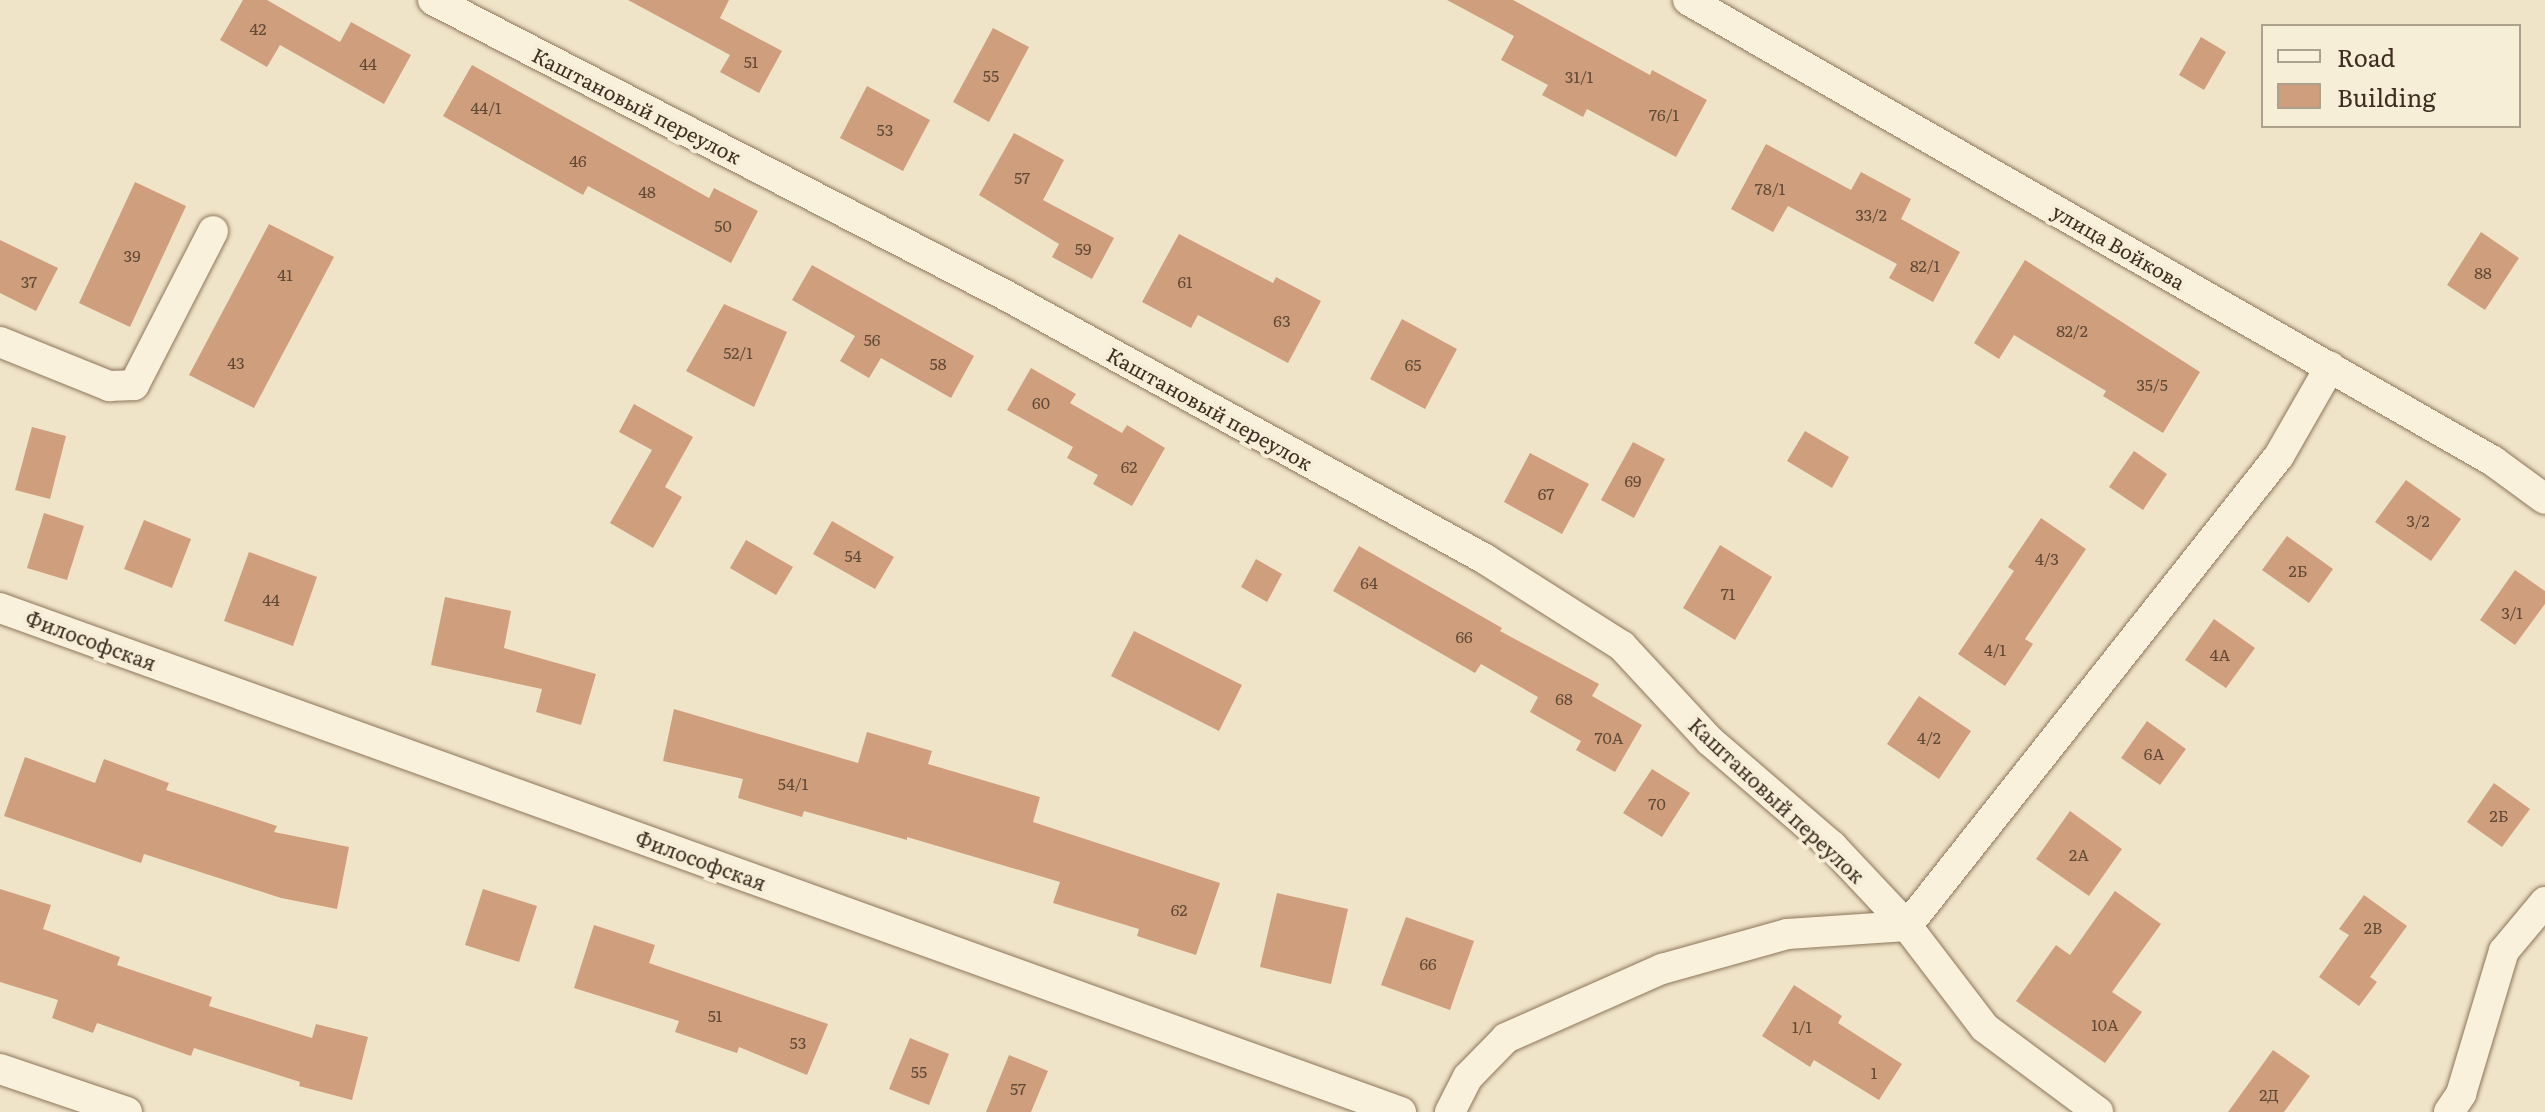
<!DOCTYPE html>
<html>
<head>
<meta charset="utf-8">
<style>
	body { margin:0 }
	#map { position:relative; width:2545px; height:1112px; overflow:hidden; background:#f0e4c8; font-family:Literata,serif }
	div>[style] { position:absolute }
	.building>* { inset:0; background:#cf9f7d }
	.roads { filter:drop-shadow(0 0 2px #8d765c) drop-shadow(0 0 2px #8d765c) }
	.street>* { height:30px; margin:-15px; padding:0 15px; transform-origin:15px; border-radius:15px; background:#faf1dc }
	span { translate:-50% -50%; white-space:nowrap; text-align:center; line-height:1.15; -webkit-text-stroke:8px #f7eed8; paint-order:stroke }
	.number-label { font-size:16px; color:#624a37 }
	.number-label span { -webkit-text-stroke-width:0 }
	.street-label { font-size:20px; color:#3d2e20 }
	.legend { position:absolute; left:2261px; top:24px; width:260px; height:104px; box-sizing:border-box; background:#f7eed8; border:2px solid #ada18e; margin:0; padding:10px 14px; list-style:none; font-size:24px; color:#3d2e20 }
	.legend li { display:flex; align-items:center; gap:16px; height:40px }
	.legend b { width:40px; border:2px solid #ada18e }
</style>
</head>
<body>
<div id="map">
	<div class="building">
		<div style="clip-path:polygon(243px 0,267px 0,340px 42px,351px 22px,411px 55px,384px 104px,280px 45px,267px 67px,220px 40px)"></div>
		<div style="clip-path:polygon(628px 0,729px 0,720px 18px,782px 51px,759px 93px,720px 72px,730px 55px)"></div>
		<div style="clip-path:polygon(1447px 0,1513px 0,1650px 75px,1652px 70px,1707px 100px,1676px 157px,1587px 109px,1583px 117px,1542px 95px,1548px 85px,1501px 60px,1514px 36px)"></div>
		<div style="clip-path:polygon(993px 28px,1029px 47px,989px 122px,953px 102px)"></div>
		<div style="clip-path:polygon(2201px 37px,2226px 52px,2204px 90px,2179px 75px)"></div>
		<div style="clip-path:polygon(472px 65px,709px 198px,714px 188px,758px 211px,731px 263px,588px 186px,583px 195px,443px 116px)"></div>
		<div style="clip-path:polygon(867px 86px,930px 120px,903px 171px,840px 138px)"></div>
		<div style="clip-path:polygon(1014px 133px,1064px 160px,1043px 200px,1114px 238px,1092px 279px,1052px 257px,1059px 244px,979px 195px)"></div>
		<div style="clip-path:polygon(1766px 144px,1851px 190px,1861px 172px,1911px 199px,1901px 219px,1960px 252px,1933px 302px,1889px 278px,1897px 264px,1788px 206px,1773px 232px,1731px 209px)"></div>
		<div style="clip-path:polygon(135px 182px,186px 206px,130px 327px,79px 303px)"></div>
		<div style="clip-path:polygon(269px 224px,334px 257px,254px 408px,189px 375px)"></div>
		<div style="clip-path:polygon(2481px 232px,2519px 258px,2485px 310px,2447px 285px)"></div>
		<div style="clip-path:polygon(1179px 234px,1273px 283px,1276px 277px,1321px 301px,1288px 363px,1198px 315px,1191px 328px,1142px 302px)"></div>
		<div style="clip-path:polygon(0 240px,58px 268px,36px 311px,0 293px)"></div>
		<div style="clip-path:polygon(2025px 260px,2200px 372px,2163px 433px,2103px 396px,2106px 391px,2014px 335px,1999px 359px,1974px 343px)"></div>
		<div style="clip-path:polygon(812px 265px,974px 356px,951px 398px,881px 358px,869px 378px,840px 361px,855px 336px,792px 300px)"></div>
		<div style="clip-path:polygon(724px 304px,787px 332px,754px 407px,686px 371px)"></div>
		<div style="clip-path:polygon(1402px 319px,1457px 349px,1425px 409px,1370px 379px)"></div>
		<div style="clip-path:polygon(1031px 368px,1076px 394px,1070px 403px,1122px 433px,1127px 425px,1165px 448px,1132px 506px,1093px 484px,1098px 475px,1067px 458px,1073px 447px,1007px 410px)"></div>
		<div style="clip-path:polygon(634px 404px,693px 437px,665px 487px,682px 497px,653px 548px,610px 523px,652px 450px,619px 432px)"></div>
		<div style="clip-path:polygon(32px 427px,66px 436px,50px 499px,15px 490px)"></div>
		<div style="clip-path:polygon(1805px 431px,1849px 457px,1832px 488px,1787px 461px)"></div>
		<div style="clip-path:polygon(1633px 442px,1665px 459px,1634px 518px,1601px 500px)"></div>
		<div style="clip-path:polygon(2134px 451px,2167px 474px,2143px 510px,2109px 487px)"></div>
		<div style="clip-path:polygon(1530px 453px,1589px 484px,1562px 534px,1504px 502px)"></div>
		<div style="clip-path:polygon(2406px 480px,2461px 519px,2431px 561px,2375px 522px)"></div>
		<div style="clip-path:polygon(44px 513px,84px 526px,67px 580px,27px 568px)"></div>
		<div style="clip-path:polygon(2041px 518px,2086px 549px,2025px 639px,2033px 644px,2005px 686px,1958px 654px,2014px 571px,2008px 567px)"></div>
		<div style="clip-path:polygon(144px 520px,191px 539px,172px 588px,124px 569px)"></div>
		<div style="clip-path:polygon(832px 521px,894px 557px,875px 589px,813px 554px)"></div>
		<div style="clip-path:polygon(2287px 536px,2333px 569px,2309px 603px,2262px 570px)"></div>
		<div style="clip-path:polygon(746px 540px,793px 567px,776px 595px,730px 568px)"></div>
		<div style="clip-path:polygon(1720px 545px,1772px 577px,1735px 640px,1683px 608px)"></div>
		<div style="clip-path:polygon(1359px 546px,1502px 628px,1500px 631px,1599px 684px,1592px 696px,1642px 725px,1615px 772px,1576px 750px,1581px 741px,1530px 712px,1538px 697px,1481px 664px,1475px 673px,1333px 591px)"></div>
		<div style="clip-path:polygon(249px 552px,317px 577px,293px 646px,224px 621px)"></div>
		<div style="clip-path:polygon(1256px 559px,1282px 574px,1267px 602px,1241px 587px)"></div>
		<div style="clip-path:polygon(2515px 570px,2545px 591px,2545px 604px,2515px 645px,2480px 620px)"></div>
		<div style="clip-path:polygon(445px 597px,511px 611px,504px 648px,596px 674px,581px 725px,536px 712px,542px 689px,431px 665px)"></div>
		<div style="clip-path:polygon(2214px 619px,2255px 648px,2226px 688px,2185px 660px)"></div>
		<div style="clip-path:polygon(1134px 631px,1242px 685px,1219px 731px,1111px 676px)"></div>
		<div style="clip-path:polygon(1919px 696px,1971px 731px,1939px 779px,1887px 744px)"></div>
		<div style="clip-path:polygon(674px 709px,858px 763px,867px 732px,932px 751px,928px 764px,1040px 797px,1033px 822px,1220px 883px,1196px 955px,1137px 936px,1139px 929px,1053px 903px,1060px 882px,907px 837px,907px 840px,804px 811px,802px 817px,738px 798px,743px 779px,663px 761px)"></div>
		<div style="clip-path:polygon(2147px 721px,2186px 749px,2160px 785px,2121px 758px)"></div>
		<div style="clip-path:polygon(25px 757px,95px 783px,104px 759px,169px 783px,166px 790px,277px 826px,274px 832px,349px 847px,337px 909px,281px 898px,144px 854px,141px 863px,4px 816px)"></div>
		<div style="clip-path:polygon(1652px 769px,1690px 793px,1662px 837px,1623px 813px)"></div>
		<div style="clip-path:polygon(2494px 783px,2530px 809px,2502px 847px,2467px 822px)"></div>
		<div style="clip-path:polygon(2070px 811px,2122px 849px,2089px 896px,2036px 859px)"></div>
		<div style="clip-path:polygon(0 889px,51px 905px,43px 929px,120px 957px,117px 965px,212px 997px,209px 1006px,312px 1038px,316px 1024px,368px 1037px,352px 1100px,299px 1086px,300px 1082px,194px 1048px,191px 1056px,97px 1023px,93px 1033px,52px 1018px,58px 1000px,0 982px)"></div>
		<div style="clip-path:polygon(483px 889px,537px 906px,519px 962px,465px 945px)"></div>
		<div style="clip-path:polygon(2115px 891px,2161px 924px,2112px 992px,2142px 1012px,2105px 1063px,2016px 1001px,2056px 945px,2070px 955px)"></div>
		<div style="clip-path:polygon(1277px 893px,1348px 909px,1331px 984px,1260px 967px)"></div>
		<div style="clip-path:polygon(2364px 895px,2407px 926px,2370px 977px,2377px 982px,2359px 1006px,2319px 977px,2349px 935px,2339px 929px)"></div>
		<div style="clip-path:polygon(1406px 917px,1474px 941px,1450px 1010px,1381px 985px)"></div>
		<div style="clip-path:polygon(594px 925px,655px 945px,649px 963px,828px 1024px,807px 1075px,739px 1047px,737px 1053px,675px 1032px,679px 1021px,574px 988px)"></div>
		<div style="clip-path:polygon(1794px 985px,1842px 1016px,1838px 1023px,1902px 1064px,1879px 1100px,1814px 1060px,1810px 1067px,1762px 1036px)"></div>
		<div style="clip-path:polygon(910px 1038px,949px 1054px,929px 1105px,889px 1089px)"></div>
		<div style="clip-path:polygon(2273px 1050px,2310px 1076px,2284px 1112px,2228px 1112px)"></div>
		<div style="clip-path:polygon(1009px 1055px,1048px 1071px,1031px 1112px,986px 1112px)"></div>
	</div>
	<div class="roads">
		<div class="street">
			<div style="left:433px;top:0;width:646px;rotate:27.28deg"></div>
			<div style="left:1007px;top:296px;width:546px;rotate:28.82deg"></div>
			<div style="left:1485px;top:559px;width:162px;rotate:32.4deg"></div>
			<div style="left:1622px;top:646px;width:129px;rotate:47.2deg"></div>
			<div style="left:1710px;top:741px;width:161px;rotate:40.7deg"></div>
			<div style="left:1832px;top:846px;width:110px;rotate:46.8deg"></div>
			<div style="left:1907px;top:926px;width:128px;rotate:52.6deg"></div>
			<div style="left:1985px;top:1028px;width:141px;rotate:36.6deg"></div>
			<div style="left:1688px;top:0;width:928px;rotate:29.8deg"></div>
			<div style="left:2493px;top:461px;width:64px;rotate:36.2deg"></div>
			<div style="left:0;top:342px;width:118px;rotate:22deg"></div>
			<div style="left:109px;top:386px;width:25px;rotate:-2deg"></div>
			<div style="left:134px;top:385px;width:173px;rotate:-62.8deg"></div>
			<div style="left:0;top:608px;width:1489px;rotate:19.79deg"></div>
			<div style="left:0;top:1069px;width:134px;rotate:18.7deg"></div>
			<div style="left:1450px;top:1112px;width:39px;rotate:-63deg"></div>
			<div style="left:1468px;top:1077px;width:54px;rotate:-45.7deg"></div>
			<div style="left:1506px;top:1038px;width:171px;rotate:-23.9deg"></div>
			<div style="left:1662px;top:969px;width:130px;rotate:-15.6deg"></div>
			<div style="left:1787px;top:934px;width:120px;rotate:-3.8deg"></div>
			<div style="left:1907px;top:926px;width:599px;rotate:-51.64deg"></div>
			<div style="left:2279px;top:456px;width:103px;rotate:-60.2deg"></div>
			<div style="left:2449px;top:1112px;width:22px;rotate:-56deg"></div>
			<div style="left:2461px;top:1094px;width:149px;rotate:-73.3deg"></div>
			<div style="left:2504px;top:951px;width:64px;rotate:-50.1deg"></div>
		</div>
	</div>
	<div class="number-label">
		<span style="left:258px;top:28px">42</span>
		<span style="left:751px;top:61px">51</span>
		<span style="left:368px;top:63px">44</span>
		<span style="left:991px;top:75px">55</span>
		<span style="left:1579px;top:76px">31/1</span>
		<span style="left:486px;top:107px">44/1</span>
		<span style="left:1664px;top:114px">76/1</span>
		<span style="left:885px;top:129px">53</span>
		<span style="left:578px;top:160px">46</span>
		<span style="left:1022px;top:177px">57</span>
		<span style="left:1770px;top:188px">78/1</span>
		<span style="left:647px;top:191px">48</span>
		<span style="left:1871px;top:214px">33/2</span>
		<span style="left:723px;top:225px">50</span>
		<span style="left:1083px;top:248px">59</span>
		<span style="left:132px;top:255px">39</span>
		<span style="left:1925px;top:265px">82/1</span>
		<span style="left:2483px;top:272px">88</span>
		<span style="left:285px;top:274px">41</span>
		<span style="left:29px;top:281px">37</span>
		<span style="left:1185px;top:281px">61</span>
		<span style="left:1282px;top:320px">63</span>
		<span style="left:2072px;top:330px">82/2</span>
		<span style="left:872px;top:339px">56</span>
		<span style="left:738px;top:352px">52/1</span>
		<span style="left:236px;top:362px">43</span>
		<span style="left:938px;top:363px">58</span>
		<span style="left:1413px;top:364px">65</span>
		<span style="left:2152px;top:384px">35/5</span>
		<span style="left:1041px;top:402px">60</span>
		<span style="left:1129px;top:466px">62</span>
		<span style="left:1633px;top:480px">69</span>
		<span style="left:1546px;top:493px">67</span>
		<span style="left:2418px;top:520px">3/2</span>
		<span style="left:853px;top:555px">54</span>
		<span style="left:2047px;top:558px">4/3</span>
		<span style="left:2298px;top:570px">2Б</span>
		<span style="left:1369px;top:582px">64</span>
		<span style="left:1728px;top:593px">71</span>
		<span style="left:271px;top:599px">44</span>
		<span style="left:2512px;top:612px">3/1</span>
		<span style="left:1464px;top:636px">66</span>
		<span style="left:1995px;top:649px">4/1</span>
		<span style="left:2220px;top:654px">4А</span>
		<span style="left:1564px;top:698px">68</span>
		<span style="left:1609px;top:737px">70А</span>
		<span style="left:1929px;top:737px">4/2</span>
		<span style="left:2154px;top:753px">6А</span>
		<span style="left:793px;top:783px">54/1</span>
		<span style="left:1657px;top:803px">70</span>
		<span style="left:2499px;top:815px">2Б</span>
		<span style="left:2079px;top:854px">2А</span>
		<span style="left:1179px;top:909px">62</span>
		<span style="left:2373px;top:927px">2В</span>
		<span style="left:1428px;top:963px">66</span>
		<span style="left:715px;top:1015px">51</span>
		<span style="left:2105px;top:1024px">10А</span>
		<span style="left:1802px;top:1026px">1/1</span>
		<span style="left:798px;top:1042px">53</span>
		<span style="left:919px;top:1071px">55</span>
		<span style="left:1874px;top:1072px">1</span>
		<span style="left:1018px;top:1088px">57</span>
		<span style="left:2269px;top:1094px">2Д</span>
	</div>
	<div class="street-label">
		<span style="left:637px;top:105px;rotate:27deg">Каштановый переулок</span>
		<span style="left:2119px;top:246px;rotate:30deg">улица Войкова</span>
		<span style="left:1210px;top:408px;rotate:29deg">Каштановый переулок</span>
		<span style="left:91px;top:640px;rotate:20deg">Философская</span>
		<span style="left:1777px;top:800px;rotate:43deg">Каштановый переулок</span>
		<span style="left:701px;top:860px;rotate:20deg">Философская</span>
	</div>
	<ul class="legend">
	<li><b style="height:10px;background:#faf1dc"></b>Road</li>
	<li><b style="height:22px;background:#cf9f7d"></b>Building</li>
	</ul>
</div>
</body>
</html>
